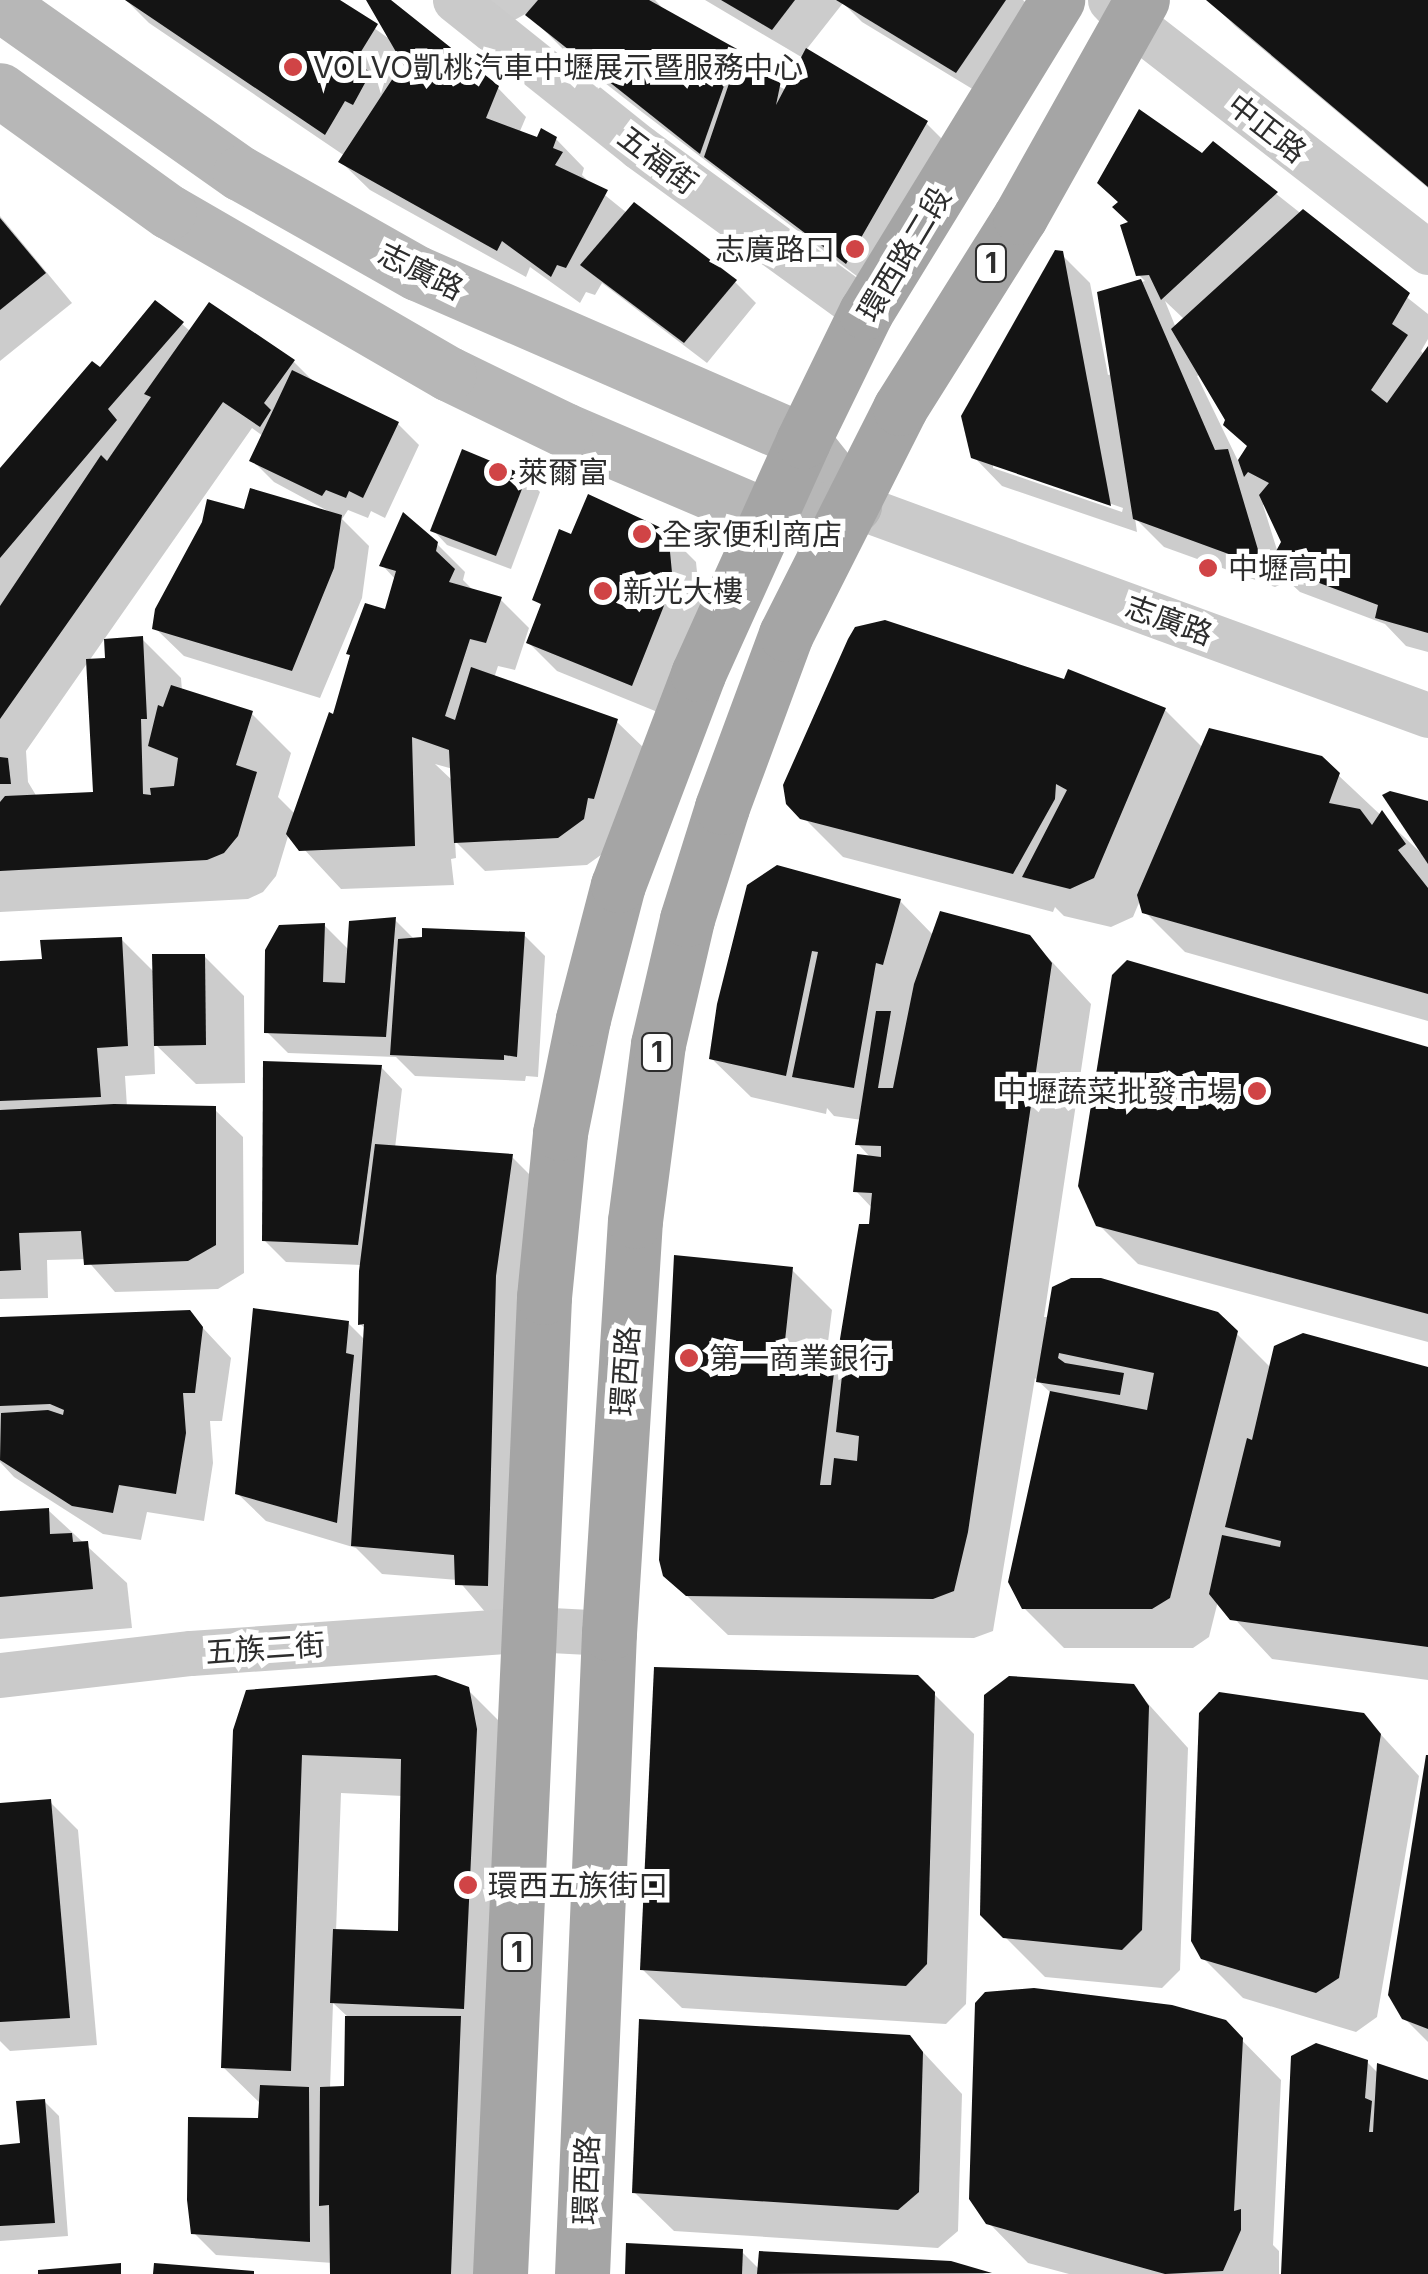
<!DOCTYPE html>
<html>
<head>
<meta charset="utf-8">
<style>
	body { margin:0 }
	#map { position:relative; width:1428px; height:2274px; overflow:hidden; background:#fff; font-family:Inter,"Noto Sans TC",sans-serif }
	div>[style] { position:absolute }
	.shadow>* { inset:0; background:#0003 }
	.building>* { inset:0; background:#141414 }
	.street>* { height:45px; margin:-22.5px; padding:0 22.5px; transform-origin:22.5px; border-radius:22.5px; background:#cacaca }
	.secondary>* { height:55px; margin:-27.5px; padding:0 27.5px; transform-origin:27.5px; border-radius:27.5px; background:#b7b7b7 }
	.primary>* { height:55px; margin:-27.5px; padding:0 27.5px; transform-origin:27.5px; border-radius:27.5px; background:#a5a5a5 }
	.dots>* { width:28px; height:28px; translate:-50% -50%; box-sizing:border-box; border:5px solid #fff; border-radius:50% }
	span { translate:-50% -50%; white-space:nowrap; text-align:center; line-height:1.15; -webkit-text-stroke:10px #fff; paint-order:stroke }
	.shield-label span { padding:2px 8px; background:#fff; border:2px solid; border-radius:8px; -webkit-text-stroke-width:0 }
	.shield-label { font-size:28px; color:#2d2d2d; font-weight:700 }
	.poi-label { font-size:30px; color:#2d2d2d }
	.left { translate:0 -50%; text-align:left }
	.right { translate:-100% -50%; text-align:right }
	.street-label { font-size:30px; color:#2d2d2d }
</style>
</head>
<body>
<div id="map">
	<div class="shadow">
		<div style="clip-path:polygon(evenodd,126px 0,335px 0,388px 38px,368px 0,387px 0,498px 88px,526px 117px,520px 131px,538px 140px,556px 139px,584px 168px,582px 175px,590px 183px,627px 213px,735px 282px,756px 303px,707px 363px,602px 283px,595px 295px,586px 292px,580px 303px,530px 267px,526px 277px,370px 190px,341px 162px,345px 156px,149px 23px,126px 0,403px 58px,411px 73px,392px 75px,403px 58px)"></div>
		<div style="clip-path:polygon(485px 0,655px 0,668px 14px,736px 51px,757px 75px,786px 90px,803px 58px,705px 0,1023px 0,1034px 11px,979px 93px,862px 22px,843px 3px,806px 50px,926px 123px,954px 151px,875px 290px,642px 112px,568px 54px,527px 13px,511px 22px)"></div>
		<div style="clip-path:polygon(1209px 0,1428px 0,1428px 188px,1235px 26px)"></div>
		<div style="clip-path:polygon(evenodd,1213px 144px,1428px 314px,1428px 339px,1421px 351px,1424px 355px,1428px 350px,1428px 652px,1406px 646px,1385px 624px,1300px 592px,1288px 581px,1275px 587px,1164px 547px,1135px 518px,1137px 532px,1002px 486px,973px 456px,1061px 254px,1090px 283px,1108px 375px,1112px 374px,1100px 294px,1145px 281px,1138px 274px,1213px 144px,1165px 301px,1185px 320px,1176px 328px,1165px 301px,1213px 144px,1201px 374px,1249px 447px,1239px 463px,1197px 376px,1201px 374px,1213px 144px,993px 463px,1123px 508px,1122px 512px,993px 468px,993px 463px,1213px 144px,1266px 504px,1284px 542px,1278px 553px,1263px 505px,1266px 504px)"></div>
		<div style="clip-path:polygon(0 216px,72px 303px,0 361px)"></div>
		<div style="clip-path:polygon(evenodd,209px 306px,294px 362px,316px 384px,398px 424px,419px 445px,385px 518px,371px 511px,368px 518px,348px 510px,342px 519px,369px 546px,362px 598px,320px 698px,184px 656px,155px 628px,246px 512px,339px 517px,274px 482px,252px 460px,263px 436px,252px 428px,89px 661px,108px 660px,142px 639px,181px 678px,182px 691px,251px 713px,291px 753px,278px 797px,296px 815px,335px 717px,386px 612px,396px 580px,382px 565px,436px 543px,465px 572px,463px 580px,475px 592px,500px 599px,529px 628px,515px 670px,498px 666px,494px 678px,617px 722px,646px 750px,612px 847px,587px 865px,485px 871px,455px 841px,456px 858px,451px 859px,454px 885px,341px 889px,289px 833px,276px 876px,263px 892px,248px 899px,0 912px,0 472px,101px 370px,182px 324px,191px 332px,209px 306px,88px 662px,95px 795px,37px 797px,28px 782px,26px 751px,88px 662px,209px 306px,435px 764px,453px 769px,454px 782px,435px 764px)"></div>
		<div style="clip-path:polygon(526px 478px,540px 492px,511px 569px,447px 545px,433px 530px)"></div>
		<div style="clip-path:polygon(667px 533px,696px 562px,701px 612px,660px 713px,557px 671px,529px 643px,543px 607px,535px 599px,572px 537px)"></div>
		<div style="clip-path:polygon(1066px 682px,1165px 710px,1203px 748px,1321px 759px,1421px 853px,1428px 804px,1428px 1021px,1185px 952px,1145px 912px,1141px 898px,1133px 917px,1111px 927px,1064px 916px,1055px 907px,1053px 912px,843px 857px,789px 803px)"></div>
		<div style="clip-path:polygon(749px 887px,900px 901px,934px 936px,1029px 937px,1091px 1004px,1044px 1317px,1217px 1314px,1271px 1368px,1428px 1369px,1428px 1680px,1272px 1659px,1218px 1601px,1209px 1637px,1193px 1648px,1064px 1648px,1024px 1608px,1052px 1394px,1035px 1378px,993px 1631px,974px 1638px,728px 1635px,665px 1575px,792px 1270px,832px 1310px,825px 1366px,844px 1378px,845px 1370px,838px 1363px,871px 1227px,873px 1209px,856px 1191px,872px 1159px,858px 1144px,862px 1120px,834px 1116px,827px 1108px,826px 1114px,751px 1097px,711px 1058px)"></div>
		<div style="clip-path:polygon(395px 920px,415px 940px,524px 935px,545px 956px,538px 1077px,526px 1076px,525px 1081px,415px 1076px,396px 1057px,288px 1053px,266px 1031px,324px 925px,350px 951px)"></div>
		<div style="clip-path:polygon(121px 939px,155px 973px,204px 956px,244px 996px,245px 1083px,196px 1084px,154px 1043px,155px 1074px,125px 1076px,127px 1107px,214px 1109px,243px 1137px,244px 1273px,218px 1289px,115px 1292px,86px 1259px,47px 1260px,48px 1298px,0 1299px,0 963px,45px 961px)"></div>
		<div style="clip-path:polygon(1428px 1049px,1428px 1342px,1138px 1264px,1098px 1224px)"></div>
		<div style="clip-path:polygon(381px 1067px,402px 1089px,395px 1148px,511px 1156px,540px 1185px,515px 1613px,486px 1613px,458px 1580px,382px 1574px,356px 1548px,266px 1521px,237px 1493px,348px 1323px,365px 1340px,366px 1329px,360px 1324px,362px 1265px,286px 1262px,264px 1240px)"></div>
		<div style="clip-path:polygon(189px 1313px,231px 1358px,222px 1421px,210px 1421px,213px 1463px,204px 1521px,147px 1512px,141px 1540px,103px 1534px,14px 1477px,0 1462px,0 1319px)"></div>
		<div style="clip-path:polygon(48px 1510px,127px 1583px,132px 1628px,0 1639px,0 1513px)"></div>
		<div style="clip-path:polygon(917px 1677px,974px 1734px,966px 2004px,946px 2024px,682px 2008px,642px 1969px)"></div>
		<div style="clip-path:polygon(1133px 1687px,1188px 1748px,1180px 1970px,1162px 1988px,1045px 1977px,982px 1914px)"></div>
		<div style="clip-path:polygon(evenodd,467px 1689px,507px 1729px,479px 2274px,333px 2274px,333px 2263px,216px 2255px,194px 2233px,261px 2120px,262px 2105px,223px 2067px,236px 1730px,467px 1689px,341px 1793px,403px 1796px,400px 1933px,336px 1932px,341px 1793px,467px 1689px,333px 2003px,348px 2017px,346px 2088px,330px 2089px,333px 2003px)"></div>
		<div style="clip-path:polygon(1363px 1715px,1419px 1776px,1377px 2017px,1356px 2032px,1243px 1998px,1203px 1958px)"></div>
		<div style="clip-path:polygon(1428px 1757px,1428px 2042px,1404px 2018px)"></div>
		<div style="clip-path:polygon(50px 1802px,78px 1830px,97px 2045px,10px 2051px,0 2041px,0 1805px)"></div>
		<div style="clip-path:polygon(1224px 2022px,1281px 2080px,1273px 2245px,1279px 2251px,1279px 2274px,1069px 2274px,1028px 2263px,988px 2222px)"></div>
		<div style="clip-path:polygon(909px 2037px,962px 2094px,958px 2231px,938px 2248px,674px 2231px,634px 2192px)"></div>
		<div style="clip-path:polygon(1367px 2062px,1379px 2074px,1428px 2083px,1428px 2274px,1283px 2274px)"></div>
		<div style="clip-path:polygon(44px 2101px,59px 2116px,68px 2236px,0 2241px,0 2147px,23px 2146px)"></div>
		<div style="clip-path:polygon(742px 2252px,760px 2270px,951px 2264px,986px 2274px,627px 2274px)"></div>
	</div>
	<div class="building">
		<div style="clip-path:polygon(125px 0,340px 0,378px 24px,354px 63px,371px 72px,353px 105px,345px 101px,325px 135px)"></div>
		<div style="clip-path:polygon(366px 0,391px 0,499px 86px,486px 118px,537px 137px,541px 128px,557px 137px,553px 148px,563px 152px,555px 165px,608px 190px,566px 268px,557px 265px,551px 277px,502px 241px,497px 251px,338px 162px,397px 72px,407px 71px)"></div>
		<div style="clip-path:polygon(538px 0,649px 0,737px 49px,700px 154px,525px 15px)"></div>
		<div style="clip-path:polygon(721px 0,795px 0,772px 30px)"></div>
		<div style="clip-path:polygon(836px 0,1006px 0,956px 73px)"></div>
		<div style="clip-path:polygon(1206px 0,1428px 0,1428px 187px)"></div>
		<div style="clip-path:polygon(806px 48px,928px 121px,846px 264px,704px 157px,737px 60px,749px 63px,747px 70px,781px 81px,776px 105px)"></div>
		<div style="clip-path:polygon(1139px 109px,1202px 153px,1213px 141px,1278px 192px,1161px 300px,1149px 275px,1136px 276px,1120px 225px,1128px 222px,1112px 207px,1118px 202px,1097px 183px)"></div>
		<div style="clip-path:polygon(634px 202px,737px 280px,684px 343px,580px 265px)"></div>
		<div style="clip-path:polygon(1303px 209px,1410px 293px,1392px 324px,1408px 335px,1371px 390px,1387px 403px,1428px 346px,1428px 633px,1375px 618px,1378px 605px,1269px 564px,1281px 542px,1259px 495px,1269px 483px,1248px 472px,1244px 477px,1238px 460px,1247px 446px,1223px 425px,1225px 420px,1171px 329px)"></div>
		<div style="clip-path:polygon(0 218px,46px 273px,0 310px)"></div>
		<div style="clip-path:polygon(1055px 250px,1063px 251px,1111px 506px,971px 458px,961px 416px)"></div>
		<div style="clip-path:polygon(1141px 279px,1215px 450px,1228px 449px,1259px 553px,1245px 560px,1133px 519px,1097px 292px)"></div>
		<div style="clip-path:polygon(155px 300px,184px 322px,108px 409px,117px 420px,0 558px,0 468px,92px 361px,100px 367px)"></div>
		<div style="clip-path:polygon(209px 302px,295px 360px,264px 403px,271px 410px,260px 427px,223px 402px,0 719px,0 606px,101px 455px,107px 461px,151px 397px,144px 394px)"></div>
		<div style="clip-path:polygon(292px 370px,399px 422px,363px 498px,349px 491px,346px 498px,326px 490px,322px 496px,249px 461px)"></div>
		<div style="clip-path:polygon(462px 449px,527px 476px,496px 556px,430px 531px)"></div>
		<div style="clip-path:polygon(250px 488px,342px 515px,334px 568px,292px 671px,152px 629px,155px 609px,202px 522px,207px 499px,244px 509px)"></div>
		<div style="clip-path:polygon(588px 494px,668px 531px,673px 583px,632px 686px,526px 643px,541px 604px,532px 600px,559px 529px,571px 534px)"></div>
		<div style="clip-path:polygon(403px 512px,438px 542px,436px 551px,455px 569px,449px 582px,502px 597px,486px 643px,470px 639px,445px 716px,455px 720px,471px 667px,618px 719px,594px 799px,588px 798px,584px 819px,558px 838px,454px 843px,449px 750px,412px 737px,415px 846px,299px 851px,286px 834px,329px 712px,333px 714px,350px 655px,346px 654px,365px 603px,385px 609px,396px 571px,379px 566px)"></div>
		<div style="clip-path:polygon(885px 620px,1064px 679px,1068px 669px,1166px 708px,1094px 878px,1070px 889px,1022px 877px,1067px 790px,1056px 784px,1055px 799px,1013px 874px,800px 819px,786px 804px,783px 785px,848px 639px,855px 627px)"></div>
		<div style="clip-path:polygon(143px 636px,147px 719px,141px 719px,143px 794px,151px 795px,150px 788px,174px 786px,178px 758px,148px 746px,158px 705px,163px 707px,171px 685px,253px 711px,236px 765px,257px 772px,238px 836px,224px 853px,207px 860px,0 871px,0 802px,5px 796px,93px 792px,86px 659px,105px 658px,104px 639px)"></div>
		<div style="clip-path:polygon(1209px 728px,1322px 756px,1340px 773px,1329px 803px,1360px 809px,1372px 825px,1382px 810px,1406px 844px,1398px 850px,1428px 888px,1428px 994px,1142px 913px,1137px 895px)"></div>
		<div style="clip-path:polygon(0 757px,8px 758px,11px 784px,0 784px)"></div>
		<div style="clip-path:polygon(1390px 791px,1428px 801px,1428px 864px,1382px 795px)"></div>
		<div style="clip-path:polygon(777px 865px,901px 899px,883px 965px,876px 963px,854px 1088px,792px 1077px,818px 952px,812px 951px,786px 1076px,709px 1059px,717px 1004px,747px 885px)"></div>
		<div style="clip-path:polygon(940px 911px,1030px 935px,1052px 963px,968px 1532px,954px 1591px,933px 1599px,686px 1596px,663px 1576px,659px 1560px,674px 1255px,793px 1267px,783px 1359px,787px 1365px,804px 1366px,804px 1360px,835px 1365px,820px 1485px,831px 1485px,834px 1458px,857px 1461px,859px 1436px,836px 1432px,843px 1366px,836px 1363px,859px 1224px,869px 1224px,872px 1193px,853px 1192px,857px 1154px,881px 1157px,881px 1146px,855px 1145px,876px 1011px,891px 1011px,878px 1088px,893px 1088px,914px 984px)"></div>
		<div style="clip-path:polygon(396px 917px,386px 1037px,264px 1033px,265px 950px,279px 925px,325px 923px,323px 982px,345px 983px,349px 921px)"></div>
		<div style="clip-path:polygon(422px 928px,525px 932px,517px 1057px,504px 1055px,504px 1060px,390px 1055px,398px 939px,422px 937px)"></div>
		<div style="clip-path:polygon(122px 937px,128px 1046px,97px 1048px,101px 1097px,0 1101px,0 961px,42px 959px,40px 940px)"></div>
		<div style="clip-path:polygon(152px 954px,205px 954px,206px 1045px,154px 1046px)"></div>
		<div style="clip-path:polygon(1127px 960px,1428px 1047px,1428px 1314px,1096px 1226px,1078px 1186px,1112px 975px)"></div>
		<div style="clip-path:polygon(263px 1061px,382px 1065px,358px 1245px,262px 1241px)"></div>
		<div style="clip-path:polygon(114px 1104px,216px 1106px,216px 1245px,188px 1261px,84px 1265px,81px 1231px,19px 1233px,21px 1270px,0 1271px,0 1110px)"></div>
		<div style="clip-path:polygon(375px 1144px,513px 1154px,496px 1276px,488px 1586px,455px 1585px,454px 1555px,351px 1546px,364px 1324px,358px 1325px,359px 1271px)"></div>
		<div style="clip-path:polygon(1071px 1278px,1101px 1278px,1218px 1312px,1238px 1331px,1170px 1598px,1152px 1609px,1022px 1609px,1008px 1582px,1050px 1391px,1147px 1410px,1154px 1373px,1059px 1353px,1058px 1358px,1065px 1363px,1124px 1373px,1120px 1395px,1036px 1382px,1052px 1287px)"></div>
		<div style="clip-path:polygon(253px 1308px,349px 1321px,346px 1353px,354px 1355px,337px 1523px,235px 1494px)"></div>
		<div style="clip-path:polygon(190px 1310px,203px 1327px,195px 1393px,183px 1393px,186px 1433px,176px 1494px,119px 1485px,113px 1513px,72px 1506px,0 1460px,1px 1413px,48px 1410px,63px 1415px,64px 1410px,50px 1404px,0 1406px,0 1317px)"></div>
		<div style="clip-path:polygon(1303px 1333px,1428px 1367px,1428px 1647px,1230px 1620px,1209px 1594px,1222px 1535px,1280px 1547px,1281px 1541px,1225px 1527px,1247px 1438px,1252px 1440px,1274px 1346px)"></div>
		<div style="clip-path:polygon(49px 1508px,50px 1534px,72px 1533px,73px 1542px,88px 1541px,93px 1589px,0 1597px,0 1511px)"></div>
		<div style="clip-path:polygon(654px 1667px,918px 1675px,935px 1692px,927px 1964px,906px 1986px,640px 1970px)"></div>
		<div style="clip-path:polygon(436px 1675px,469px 1687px,477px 1729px,464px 2009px,330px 2003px,333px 1929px,398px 1931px,401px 1759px,302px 1755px,291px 2071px,221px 2068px,233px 1730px,246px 1690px)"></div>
		<div style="clip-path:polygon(1009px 1676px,1134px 1684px,1149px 1706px,1142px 1930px,1122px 1950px,1003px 1938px,980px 1915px,984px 1695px)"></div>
		<div style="clip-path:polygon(1219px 1692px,1364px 1713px,1381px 1734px,1339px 1978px,1316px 1993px,1201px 1959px,1191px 1941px,1199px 1713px)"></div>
		<div style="clip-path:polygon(1426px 1755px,1428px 1755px,1428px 2029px,1402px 2019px,1388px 1995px)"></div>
		<div style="clip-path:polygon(51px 1799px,70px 2018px,0 2022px,0 1803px)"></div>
		<div style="clip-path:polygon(1034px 1988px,1172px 2005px,1226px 2020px,1243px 2038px,1234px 2211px,1241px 2209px,1241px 2230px,1223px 2271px,1165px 2274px,986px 2224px,969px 2199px,975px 2003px,985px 1992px)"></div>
		<div style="clip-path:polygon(345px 2016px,461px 2016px,451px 2274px,330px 2274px,329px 2205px,319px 2206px,320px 2087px,344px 2086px)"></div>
		<div style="clip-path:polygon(639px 2019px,910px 2035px,923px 2052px,919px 2192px,898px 2210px,632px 2193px)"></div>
		<div style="clip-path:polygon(1316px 2043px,1368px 2060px,1365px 2098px,1372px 2101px,1369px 2132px,1373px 2132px,1377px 2063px,1428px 2080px,1428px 2274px,1281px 2274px,1291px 2056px)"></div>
		<div style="clip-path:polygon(260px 2085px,309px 2087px,310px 2242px,191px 2234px,187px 2200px,188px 2117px,258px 2118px)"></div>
		<div style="clip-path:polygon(45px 2099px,55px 2223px,0 2226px,0 2145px,20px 2143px,16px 2101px)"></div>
		<div style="clip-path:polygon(626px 2243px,743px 2249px,742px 2274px,625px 2274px)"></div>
		<div style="clip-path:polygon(759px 2251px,951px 2261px,992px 2273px,757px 2274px)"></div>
		<div style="clip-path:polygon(121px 2263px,121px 2274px,38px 2274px,38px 2270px)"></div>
		<div style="clip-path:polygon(154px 2263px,254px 2271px,254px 2274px,153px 2274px)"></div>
	</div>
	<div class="street">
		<div style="left:455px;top:0;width:236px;rotate:38.6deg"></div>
		<div style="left:639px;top:147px;width:281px;rotate:36deg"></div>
		<div style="left:1110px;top:0;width:29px;rotate:46deg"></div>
		<div style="left:1130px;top:21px;width:377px;rotate:37.8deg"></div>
		<div style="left:854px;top:505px;width:611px;rotate:20.1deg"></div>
		<div style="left:0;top:1675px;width:192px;rotate:-6.6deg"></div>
		<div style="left:191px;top:1653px;width:341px;rotate:-4deg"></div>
		<div style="left:531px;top:1629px;width:78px;rotate:2.9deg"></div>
	</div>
	<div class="secondary">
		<div style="left:0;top:4px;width:294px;rotate:35.2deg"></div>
		<div style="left:240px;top:173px;width:203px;rotate:29.5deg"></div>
		<div style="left:417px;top:273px;width:421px;rotate:23.5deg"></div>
		<div style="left:803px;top:441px;width:82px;rotate:51.4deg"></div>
		<div style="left:854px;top:505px;width:84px;rotate:171.1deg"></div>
		<div style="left:771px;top:518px;width:224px;rotate:-156.9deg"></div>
		<div style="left:565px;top:430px;width:129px;rotate:-154.2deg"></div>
		<div style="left:449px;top:374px;width:323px;rotate:-149.9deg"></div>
		<div style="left:169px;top:212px;width:208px;rotate:-144.2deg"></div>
	</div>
	<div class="primary">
		<div style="left:500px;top:2274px;width:978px;rotate:-87.42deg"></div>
		<div style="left:544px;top:1297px;width:165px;rotate:-84.4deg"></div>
		<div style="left:560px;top:1133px;width:116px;rotate:-78.6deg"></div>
		<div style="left:583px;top:1019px;width:138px;rotate:-75.4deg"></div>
		<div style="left:618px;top:885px;width:226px;rotate:-69.2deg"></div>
		<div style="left:698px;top:674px;width:256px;rotate:-65.7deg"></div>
		<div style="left:803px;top:441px;width:144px;rotate:-64deg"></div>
		<div style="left:866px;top:312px;width:366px;rotate:-58.5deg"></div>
		<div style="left:582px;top:2274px;width:642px;rotate:-87.59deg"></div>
		<div style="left:609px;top:1633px;width:413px;rotate:-86.4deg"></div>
		<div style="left:635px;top:1221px;width:178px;rotate:-82.6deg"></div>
		<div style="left:658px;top:1044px;width:128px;rotate:-76.9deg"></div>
		<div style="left:687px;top:919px;width:117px;rotate:-72.6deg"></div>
		<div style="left:722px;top:807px;width:184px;rotate:-69.7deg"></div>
		<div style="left:786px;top:634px;width:253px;rotate:-63.2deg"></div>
		<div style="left:900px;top:408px;width:226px;rotate:-57.9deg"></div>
		<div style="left:1020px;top:217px;width:249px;rotate:-60.7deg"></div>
	</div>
	<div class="dots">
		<div style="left:293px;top:67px;background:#d04446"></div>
		<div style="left:855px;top:249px;background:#d04446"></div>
		<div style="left:498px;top:472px;background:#d04446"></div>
		<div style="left:642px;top:534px;background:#d04446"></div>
		<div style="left:1208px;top:568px;background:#d04446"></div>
		<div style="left:603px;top:591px;background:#d04446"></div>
		<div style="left:1257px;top:1091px;background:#d04446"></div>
		<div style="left:689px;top:1358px;background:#d04446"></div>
		<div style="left:468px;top:1885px;background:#d04446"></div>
	</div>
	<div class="shield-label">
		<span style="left:991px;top:263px">1</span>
		<span style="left:657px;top:1052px">1</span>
		<span style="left:517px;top:1952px">1</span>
	</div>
	<div class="poi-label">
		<span class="left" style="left:313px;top:67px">VOLVO凱桃汽車中壢展示暨服務中心</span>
		<span class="right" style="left:835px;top:249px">志廣路口</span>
		<span class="left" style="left:518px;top:472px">萊爾富</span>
		<span class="left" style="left:662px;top:534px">全家便利商店</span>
		<span class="left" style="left:1228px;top:568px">中壢高中</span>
		<span class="left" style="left:623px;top:591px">新光大樓</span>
		<span class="right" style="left:1237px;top:1091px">中壢蔬菜批發市場</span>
		<span class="left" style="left:709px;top:1358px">第一商業銀行</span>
		<span class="left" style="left:488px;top:1885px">環西五族街口</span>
	</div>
	<div class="street-label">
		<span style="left:1267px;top:128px;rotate:38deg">中正路</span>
		<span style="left:658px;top:160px;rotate:37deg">五福街</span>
		<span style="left:904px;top:254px;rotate:-59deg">環西路二段</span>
		<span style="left:421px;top:271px;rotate:26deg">志廣路</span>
		<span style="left:1169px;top:620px;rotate:20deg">志廣路</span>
		<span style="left:625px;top:1371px;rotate:-86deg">環西路</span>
		<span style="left:265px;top:1648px;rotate:-4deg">五族二街</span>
		<span style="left:586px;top:2180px;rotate:-88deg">環西路</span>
	</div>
</div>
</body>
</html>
